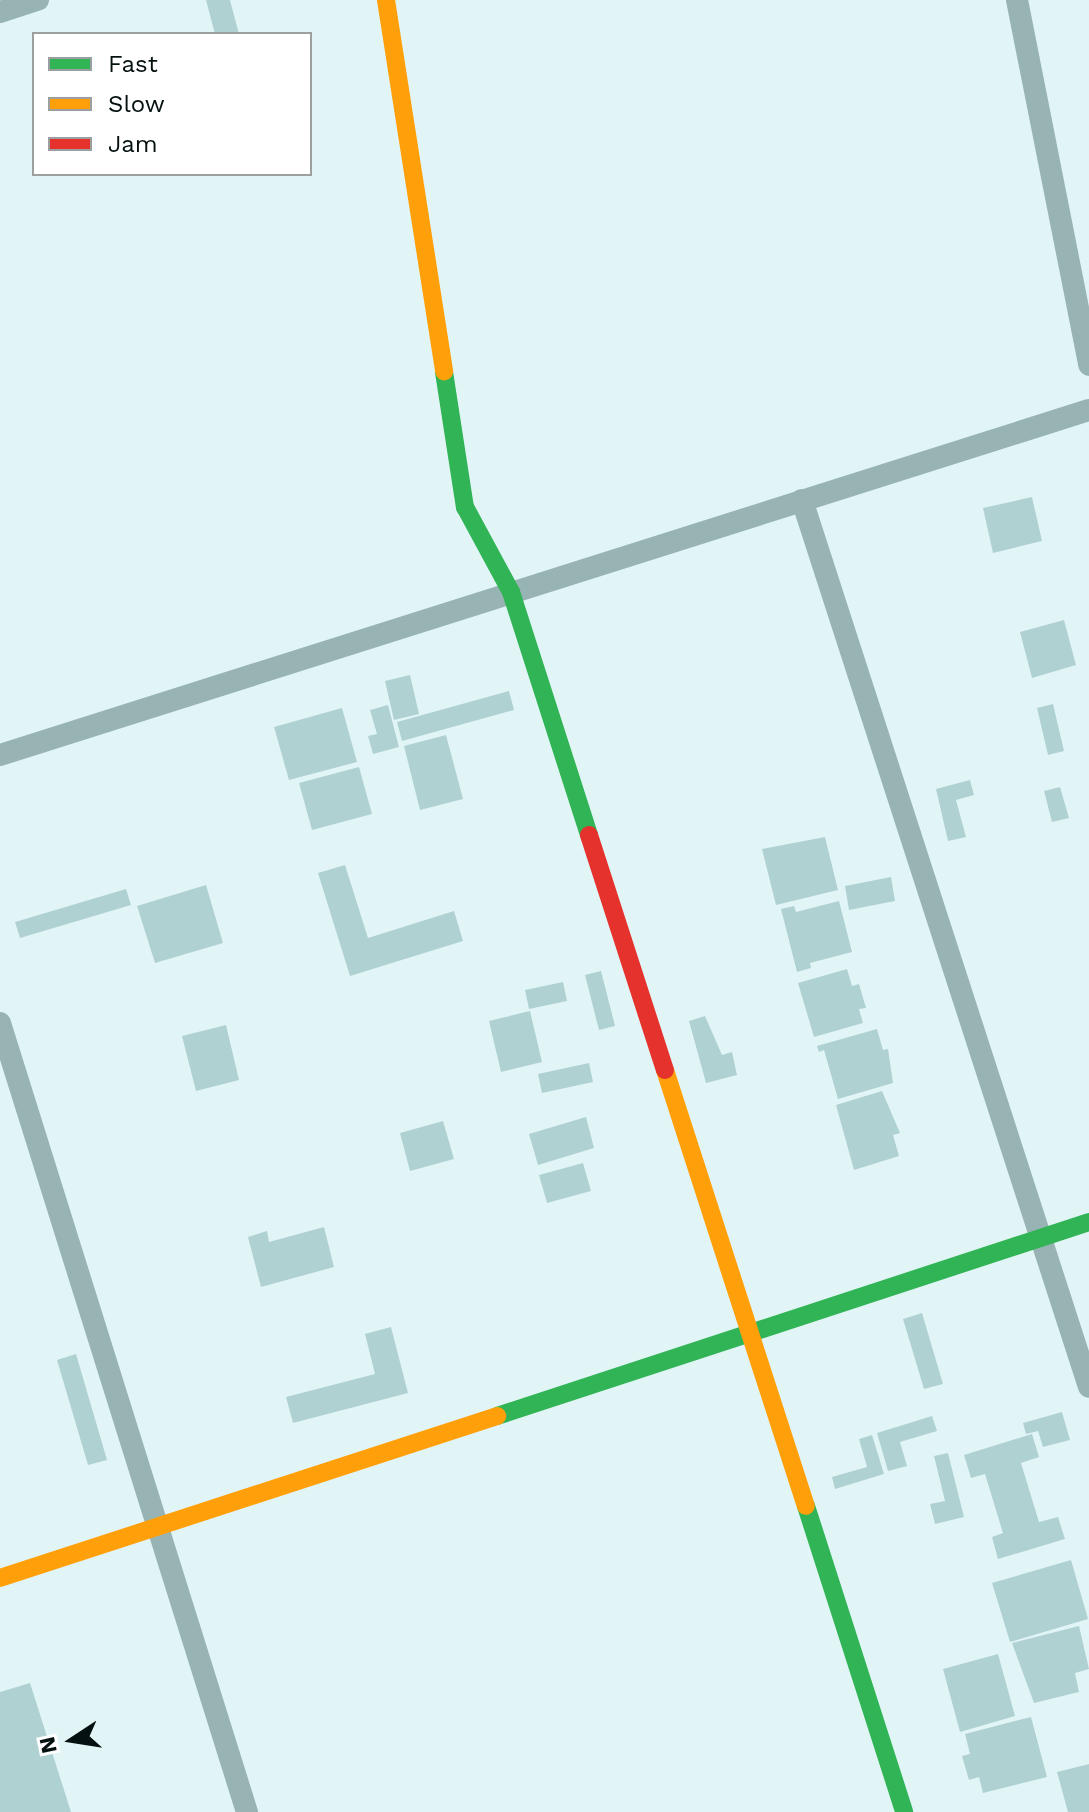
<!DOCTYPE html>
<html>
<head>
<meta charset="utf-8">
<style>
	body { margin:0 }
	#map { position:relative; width:1089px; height:1812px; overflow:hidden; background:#e2f5f6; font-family:"Work Sans",sans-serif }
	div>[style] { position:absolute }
	.building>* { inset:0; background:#b0d1d2 }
	.street>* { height:22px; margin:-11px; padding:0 11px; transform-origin:11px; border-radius:11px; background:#98b3b4 }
	.fast>* { height:18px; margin:-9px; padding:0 9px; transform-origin:9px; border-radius:9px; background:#30b455 }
	.slow>* { height:18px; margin:-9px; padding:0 9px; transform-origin:9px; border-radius:9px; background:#ff9f0a }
	.jam>* { height:18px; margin:-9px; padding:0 9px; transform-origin:9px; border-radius:9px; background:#e5322d }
	span { translate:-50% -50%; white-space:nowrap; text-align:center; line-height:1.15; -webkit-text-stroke:8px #fff; paint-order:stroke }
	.legend { position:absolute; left:32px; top:32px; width:280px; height:144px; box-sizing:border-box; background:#fff; border:2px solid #9b9f9f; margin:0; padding:10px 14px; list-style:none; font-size:24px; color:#051010 }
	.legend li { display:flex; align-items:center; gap:16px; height:40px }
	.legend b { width:40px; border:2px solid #9b9f9f }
	.north { position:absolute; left:32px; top:1700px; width:80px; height:80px; -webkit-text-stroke:6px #fff; paint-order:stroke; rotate:258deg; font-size:22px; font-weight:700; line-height:32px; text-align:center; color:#051010 }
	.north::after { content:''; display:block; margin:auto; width:28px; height:36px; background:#051010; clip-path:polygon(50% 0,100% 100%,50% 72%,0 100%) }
</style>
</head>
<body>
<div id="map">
	<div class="building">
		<div style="clip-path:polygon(206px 0,230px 0,239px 34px,215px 34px)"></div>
		<div style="clip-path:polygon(1032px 497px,1042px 541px,993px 553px,983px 508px)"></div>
		<div style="clip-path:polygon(1064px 620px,1076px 665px,1032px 678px,1020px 632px)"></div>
		<div style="clip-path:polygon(410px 675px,419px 714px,394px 720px,385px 681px)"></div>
		<div style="clip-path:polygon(509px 691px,514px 710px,402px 741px,397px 722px)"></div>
		<div style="clip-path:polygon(1053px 704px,1064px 751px,1048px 755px,1037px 708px)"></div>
		<div style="clip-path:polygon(388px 705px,399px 747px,373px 754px,368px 736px,377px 734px,370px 710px)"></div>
		<div style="clip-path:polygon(342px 708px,357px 762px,289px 780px,274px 727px)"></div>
		<div style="clip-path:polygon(446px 735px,463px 799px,420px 810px,404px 746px)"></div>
		<div style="clip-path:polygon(359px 767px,372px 814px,312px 830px,299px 783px)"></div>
		<div style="clip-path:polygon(970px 780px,974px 795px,956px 800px,966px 837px,948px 841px,936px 789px)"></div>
		<div style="clip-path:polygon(1060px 787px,1069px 818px,1052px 822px,1044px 791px)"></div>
		<div style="clip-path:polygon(825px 837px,838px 890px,776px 905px,762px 849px)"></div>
		<div style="clip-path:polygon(345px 865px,368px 938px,454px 911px,463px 941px,350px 976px,318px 873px)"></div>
		<div style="clip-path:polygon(891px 877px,895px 901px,849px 910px,845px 886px)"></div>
		<div style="clip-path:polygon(206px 885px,223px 943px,155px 963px,137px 906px)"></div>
		<div style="clip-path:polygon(126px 889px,131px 905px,20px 938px,15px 922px)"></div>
		<div style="clip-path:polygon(839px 901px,852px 952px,810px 963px,811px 968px,797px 972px,781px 909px,794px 906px,796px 912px)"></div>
		<div style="clip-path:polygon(847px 969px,852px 986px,859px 984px,866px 1008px,859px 1009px,863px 1023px,814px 1037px,798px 983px)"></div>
		<div style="clip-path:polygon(601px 971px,615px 1026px,599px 1030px,585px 975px)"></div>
		<div style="clip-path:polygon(563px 982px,567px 1001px,529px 1009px,525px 990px)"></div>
		<div style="clip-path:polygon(530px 1011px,542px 1062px,501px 1072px,489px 1021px)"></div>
		<div style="clip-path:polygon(705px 1016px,722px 1055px,732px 1052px,737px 1075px,706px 1083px,689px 1021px)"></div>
		<div style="clip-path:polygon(226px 1025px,239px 1080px,196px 1091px,182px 1036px)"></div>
		<div style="clip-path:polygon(877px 1029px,883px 1050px,888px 1049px,893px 1083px,838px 1099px,824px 1050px,819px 1052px,817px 1046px)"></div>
		<div style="clip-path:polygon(589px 1063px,593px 1082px,542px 1093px,538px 1074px)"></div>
		<div style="clip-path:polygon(882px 1091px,900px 1133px,893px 1135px,899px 1156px,854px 1170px,836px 1105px)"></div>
		<div style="clip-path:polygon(586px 1117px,594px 1148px,538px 1165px,529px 1134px)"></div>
		<div style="clip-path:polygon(443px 1121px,454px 1159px,410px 1171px,400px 1133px)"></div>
		<div style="clip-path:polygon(583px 1163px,591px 1191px,547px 1203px,539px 1175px)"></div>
		<div style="clip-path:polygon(324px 1227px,334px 1267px,261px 1287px,248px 1237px,267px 1231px,269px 1242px)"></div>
		<div style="clip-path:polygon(922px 1313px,943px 1384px,924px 1389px,903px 1319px)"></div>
		<div style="clip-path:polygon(391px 1327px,408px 1393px,293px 1423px,286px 1397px,375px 1374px,365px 1334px)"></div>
		<div style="clip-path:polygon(76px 1354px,107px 1460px,88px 1465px,57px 1360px)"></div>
		<div style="clip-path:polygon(1062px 1412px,1070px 1440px,1043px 1447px,1038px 1431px,1026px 1434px,1023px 1423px)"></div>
		<div style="clip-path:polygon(932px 1416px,937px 1431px,900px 1442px,907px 1466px,888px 1471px,877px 1433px)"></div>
		<div style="clip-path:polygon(1032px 1434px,1039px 1457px,1021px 1463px,1039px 1522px,1058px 1517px,1065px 1539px,998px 1559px,992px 1537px,1003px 1533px,985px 1474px,971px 1478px,964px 1455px)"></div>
		<div style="clip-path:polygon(872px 1435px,884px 1474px,835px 1489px,832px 1477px,867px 1467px,859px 1439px)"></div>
		<div style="clip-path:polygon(948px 1453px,964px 1517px,935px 1524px,930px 1504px,945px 1501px,934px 1456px)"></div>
		<div style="clip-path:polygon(1071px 1560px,1088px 1619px,1010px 1642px,992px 1583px)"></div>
		<div style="clip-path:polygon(1079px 1626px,1089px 1669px,1075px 1673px,1079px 1692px,1034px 1703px,1012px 1643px)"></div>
		<div style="clip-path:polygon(998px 1654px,1015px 1716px,960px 1732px,943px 1669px)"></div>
		<div style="clip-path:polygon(30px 1683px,71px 1812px,0 1812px,0 1692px)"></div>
		<div style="clip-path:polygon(1031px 1717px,1047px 1777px,983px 1793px,979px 1777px,969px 1780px,962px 1756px,970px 1754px,965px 1734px)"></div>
		<div style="clip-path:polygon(1089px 1764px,1089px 1812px,1068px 1812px,1057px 1772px)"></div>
	</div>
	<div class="street">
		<div style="left:1017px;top:0;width:372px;rotate:78.8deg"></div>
		<div style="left:0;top:12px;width:40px;rotate:-18deg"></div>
		<div style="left:802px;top:500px;width:932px;rotate:72.07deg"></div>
		<div style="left:0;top:755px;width:1142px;rotate:-17.58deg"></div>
		<div style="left:0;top:1023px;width:827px;rotate:72.62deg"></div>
	</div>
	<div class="fast">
		<div style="left:444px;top:372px;width:137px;rotate:81.2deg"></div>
		<div style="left:465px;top:507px;width:97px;rotate:61.6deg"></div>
		<div style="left:511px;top:592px;width:255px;rotate:72.2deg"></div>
		<div style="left:497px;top:1416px;width:623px;rotate:-18.14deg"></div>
		<div style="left:806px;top:1506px;width:321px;rotate:72.2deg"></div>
	</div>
	<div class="slow">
		<div style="left:386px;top:0;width:376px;rotate:81.1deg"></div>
		<div style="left:665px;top:1070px;width:458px;rotate:72.1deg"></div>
		<div style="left:0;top:1578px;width:523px;rotate:-18.05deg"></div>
	</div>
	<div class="jam">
		<div style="left:589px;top:835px;width:247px;rotate:72.1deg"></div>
	</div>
	<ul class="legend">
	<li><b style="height:10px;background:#30b455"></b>Fast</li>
	<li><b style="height:10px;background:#ff9f0a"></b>Slow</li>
	<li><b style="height:10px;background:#e5322d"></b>Jam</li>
	</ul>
	<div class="north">N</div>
</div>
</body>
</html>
